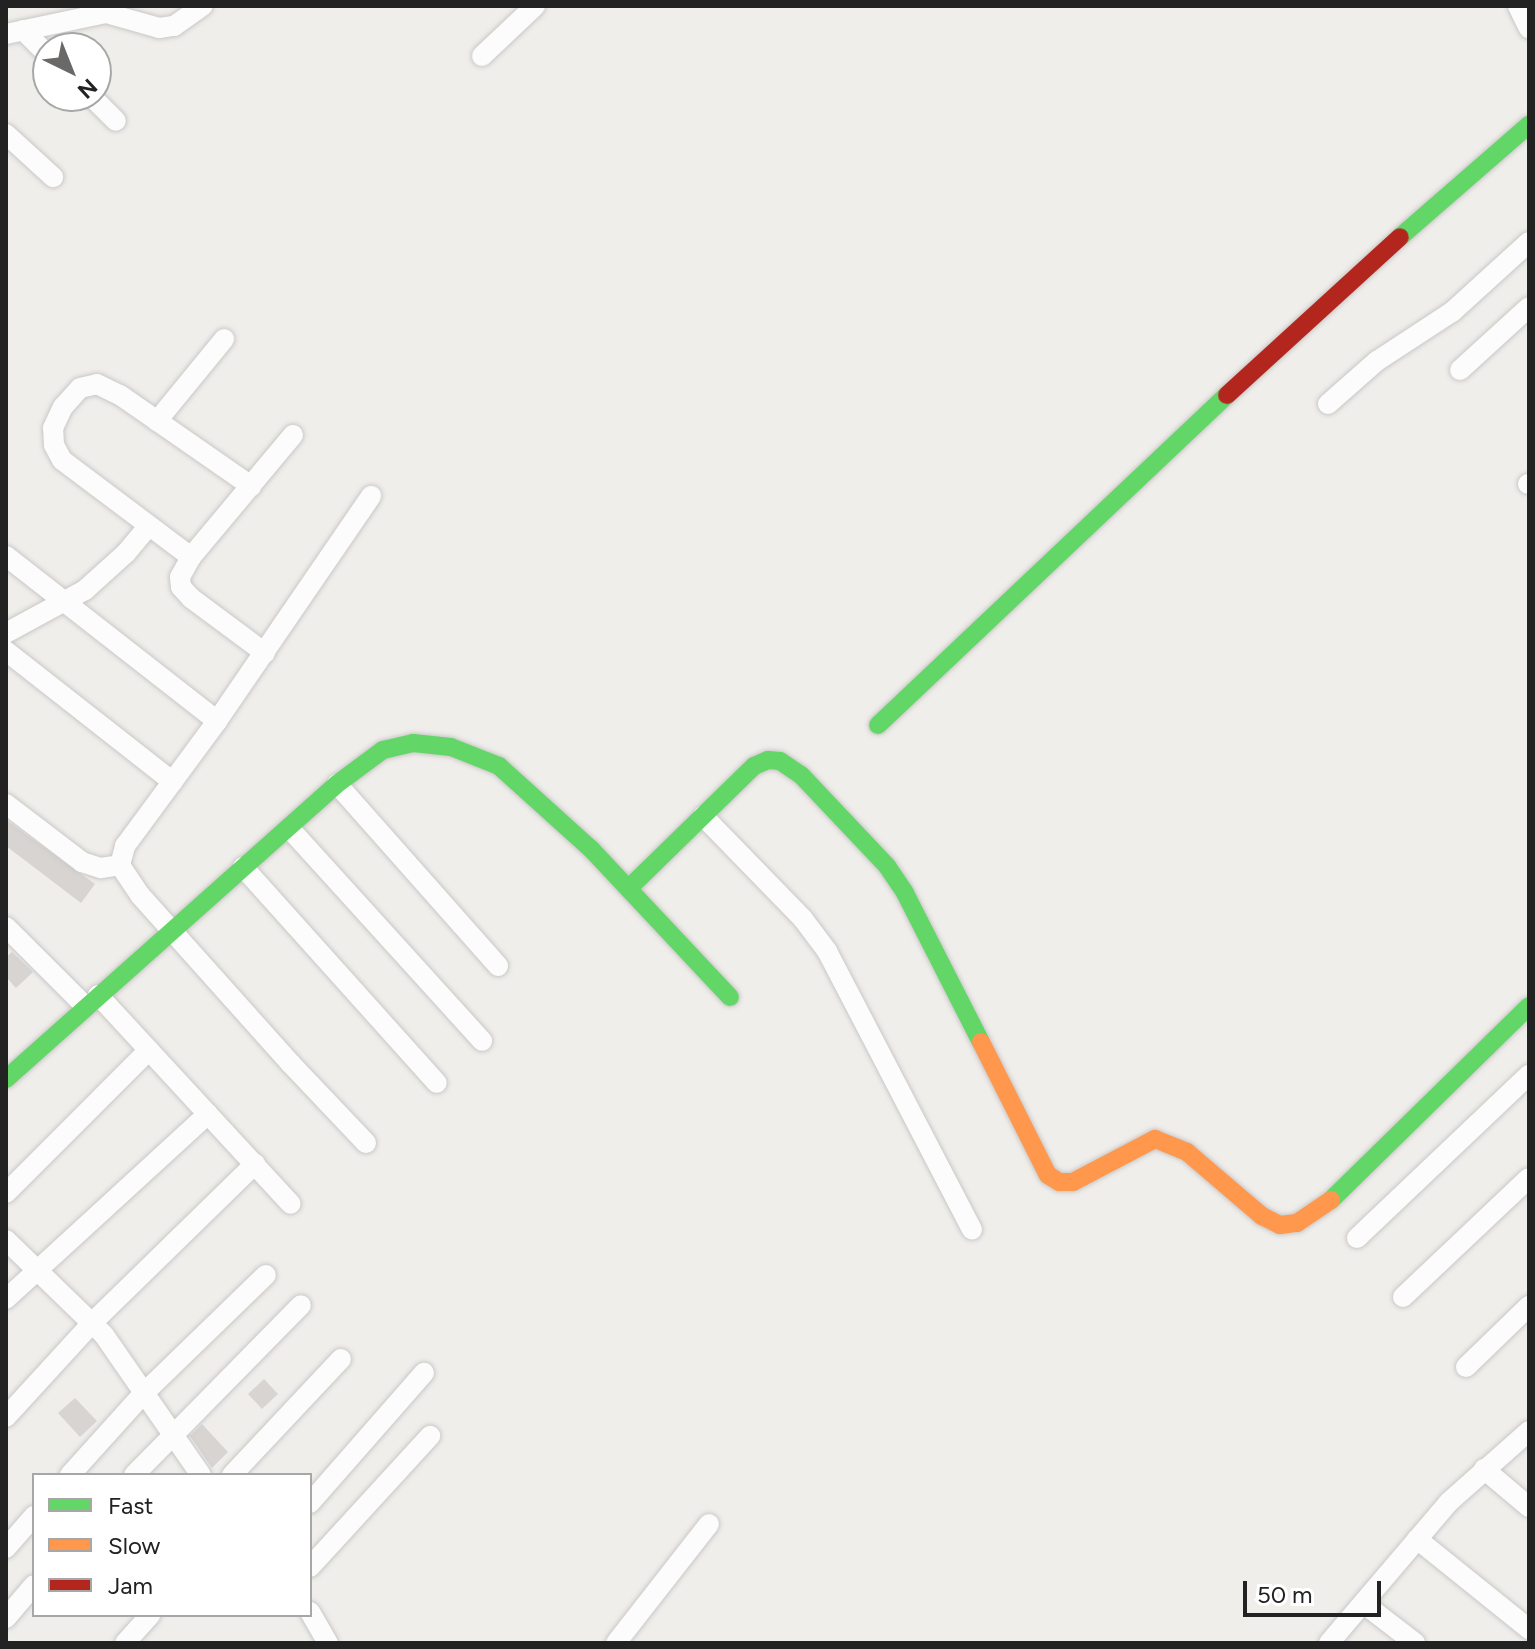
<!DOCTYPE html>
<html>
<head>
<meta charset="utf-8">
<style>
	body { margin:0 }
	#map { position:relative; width:1535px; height:1649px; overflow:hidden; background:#f0eeeb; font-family:Figtree,sans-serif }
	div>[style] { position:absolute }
	.building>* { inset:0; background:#d7d4d2 }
	.roads { filter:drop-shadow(0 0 2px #c9c8c7) drop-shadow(0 0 2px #c9c8c7) }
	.street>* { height:20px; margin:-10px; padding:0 10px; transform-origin:10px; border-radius:10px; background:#fdfcfc }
	.fast>* { height:18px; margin:-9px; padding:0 9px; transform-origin:9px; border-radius:9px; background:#63d668 }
	.slow>* { height:18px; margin:-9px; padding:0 9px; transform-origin:9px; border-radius:9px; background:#ff974d }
	.jam>* { height:18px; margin:-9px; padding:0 9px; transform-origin:9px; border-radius:9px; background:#b3261e }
	span { translate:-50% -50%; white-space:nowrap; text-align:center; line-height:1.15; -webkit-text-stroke:7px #fff; paint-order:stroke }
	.frame { position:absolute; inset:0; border:8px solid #222; pointer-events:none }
	.legend { position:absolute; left:32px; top:1473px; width:280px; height:144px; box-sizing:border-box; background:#fff; border:2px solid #a7a7a7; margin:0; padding:10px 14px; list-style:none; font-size:24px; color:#222 }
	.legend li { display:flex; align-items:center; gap:16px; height:40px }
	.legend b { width:40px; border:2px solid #a7a7a7 }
	.north { position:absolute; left:32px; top:32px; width:80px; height:80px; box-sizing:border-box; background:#fff; border:2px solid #a7a7a7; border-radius:50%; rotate:137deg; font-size:22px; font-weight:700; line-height:32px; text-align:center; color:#222 }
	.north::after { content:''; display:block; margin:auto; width:28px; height:36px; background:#6a6968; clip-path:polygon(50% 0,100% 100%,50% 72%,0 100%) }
	.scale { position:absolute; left:1243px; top:1581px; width:138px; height:36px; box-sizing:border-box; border:4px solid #222; border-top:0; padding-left:10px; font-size:24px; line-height:28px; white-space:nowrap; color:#222; -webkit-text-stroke:6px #fff; paint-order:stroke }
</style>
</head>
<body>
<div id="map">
	<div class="building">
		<div style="clip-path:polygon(6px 820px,95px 884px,81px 903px,6px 846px)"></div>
		<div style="clip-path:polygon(12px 952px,33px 972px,16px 988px,6px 977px,6px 957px)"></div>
		<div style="clip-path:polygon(264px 1379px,278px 1394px,262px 1409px,248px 1394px)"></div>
		<div style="clip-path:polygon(75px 1398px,97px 1421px,80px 1437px,58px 1413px)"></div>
		<div style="clip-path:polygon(202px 1424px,228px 1452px,212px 1468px,190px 1436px)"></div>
	</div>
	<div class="roads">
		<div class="street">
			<div style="left:1518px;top:6px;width:25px;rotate:64deg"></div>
			<div style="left:23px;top:30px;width:35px;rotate:45deg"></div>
			<div style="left:6px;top:34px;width:102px;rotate:-11.9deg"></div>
			<div style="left:106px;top:13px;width:55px;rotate:15.8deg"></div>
			<div style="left:159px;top:28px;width:15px;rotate:-8deg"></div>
			<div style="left:174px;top:26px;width:35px;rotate:-35deg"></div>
			<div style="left:482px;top:56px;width:73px;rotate:-43.3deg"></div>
			<div style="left:91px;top:96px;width:35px;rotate:45deg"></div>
			<div style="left:6px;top:134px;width:64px;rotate:42.5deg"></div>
			<div style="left:1460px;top:370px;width:93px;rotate:-42.4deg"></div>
			<div style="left:1328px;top:404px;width:65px;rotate:-41.3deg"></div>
			<div style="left:1377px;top:361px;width:90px;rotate:-33.2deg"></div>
			<div style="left:1452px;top:312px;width:104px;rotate:-42.3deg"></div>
			<div style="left:157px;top:421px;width:106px;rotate:-50.7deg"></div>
			<div style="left:1528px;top:484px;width:1px"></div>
			<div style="left:6px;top:556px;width:268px;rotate:38deg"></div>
			<div style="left:191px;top:557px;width:161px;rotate:-143.1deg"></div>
			<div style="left:62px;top:460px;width:17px;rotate:-118deg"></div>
			<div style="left:54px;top:445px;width:17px;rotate:-93deg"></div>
			<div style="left:53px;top:428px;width:23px;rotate:-65deg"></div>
			<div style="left:63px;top:407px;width:25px;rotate:-48deg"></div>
			<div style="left:80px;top:388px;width:17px;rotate:-13deg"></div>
			<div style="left:97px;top:384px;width:25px;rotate:26deg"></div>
			<div style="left:120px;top:395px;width:160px;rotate:34.8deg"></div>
			<div style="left:6px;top:633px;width:90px;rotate:-28.6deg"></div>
			<div style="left:85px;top:590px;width:55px;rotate:-42.1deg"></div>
			<div style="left:126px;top:553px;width:35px;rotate:-50deg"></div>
			<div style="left:6px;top:651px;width:212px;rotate:38.1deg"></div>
			<div style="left:265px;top:653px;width:92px;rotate:-143.4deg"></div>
			<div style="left:191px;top:598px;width:15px;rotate:-132deg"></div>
			<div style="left:181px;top:587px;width:10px;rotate:-96deg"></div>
			<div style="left:180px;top:577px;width:23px;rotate:-61deg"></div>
			<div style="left:191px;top:557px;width:159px;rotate:-50.1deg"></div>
			<div style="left:337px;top:784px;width:243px;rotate:48.5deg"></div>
			<div style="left:6px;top:804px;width:96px;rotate:37.3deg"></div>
			<div style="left:82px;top:862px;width:20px;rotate:18deg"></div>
			<div style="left:101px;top:868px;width:19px;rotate:-9deg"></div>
			<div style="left:703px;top:816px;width:144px;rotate:45.8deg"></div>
			<div style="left:803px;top:919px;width:40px;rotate:53deg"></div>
			<div style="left:827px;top:951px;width:314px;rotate:62.5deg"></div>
			<div style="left:290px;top:829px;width:286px;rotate:47.8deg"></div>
			<div style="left:243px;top:867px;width:290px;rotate:48.1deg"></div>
			<div style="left:6px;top:927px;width:112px;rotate:45deg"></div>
			<div style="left:98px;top:995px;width:284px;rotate:47.3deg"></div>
			<div style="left:366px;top:1143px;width:109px;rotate:-133.5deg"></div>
			<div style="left:291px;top:1064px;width:227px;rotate:-131.8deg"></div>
			<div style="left:140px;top:895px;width:36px;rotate:-124deg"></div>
			<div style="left:120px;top:865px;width:20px;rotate:-75deg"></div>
			<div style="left:125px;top:846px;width:155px;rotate:-53.6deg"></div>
			<div style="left:217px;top:721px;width:273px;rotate:-55.6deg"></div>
			<div style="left:6px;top:1193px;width:202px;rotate:-45deg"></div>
			<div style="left:1357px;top:1238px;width:237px;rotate:-43.5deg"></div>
			<div style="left:6px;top:1240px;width:136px;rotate:44.1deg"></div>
			<div style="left:104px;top:1335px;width:170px;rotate:55.3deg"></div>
			<div style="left:1403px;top:1297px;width:173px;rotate:-43.4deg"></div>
			<div style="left:6px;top:1299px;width:274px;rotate:-42.5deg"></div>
			<div style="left:1466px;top:1367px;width:88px;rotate:-44.1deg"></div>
			<div style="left:6px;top:1417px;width:127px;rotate:-47.5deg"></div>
			<div style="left:92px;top:1323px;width:228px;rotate:-44.3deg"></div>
			<div style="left:1484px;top:1469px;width:59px;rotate:40.2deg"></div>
			<div style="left:70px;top:1475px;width:109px;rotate:-48deg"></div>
			<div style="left:143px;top:1394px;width:171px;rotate:-44.1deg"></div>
			<div style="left:134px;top:1475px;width:238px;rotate:-45.5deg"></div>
			<div style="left:232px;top:1475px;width:159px;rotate:-46.8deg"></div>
			<div style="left:310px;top:1503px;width:173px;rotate:-48.8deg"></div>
			<div style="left:1417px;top:1539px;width:144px;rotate:38.8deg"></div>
			<div style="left:6px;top:1548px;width:43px;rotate:-48.8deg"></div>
			<div style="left:310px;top:1567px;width:178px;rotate:-47.5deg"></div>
			<div style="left:1363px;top:1603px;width:66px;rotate:37.6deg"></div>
			<div style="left:310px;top:1612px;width:36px;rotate:60deg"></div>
			<div style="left:6px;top:1618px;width:43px;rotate:-49.7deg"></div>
			<div style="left:125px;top:1643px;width:38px;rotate:-48deg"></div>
			<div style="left:616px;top:1643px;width:151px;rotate:-52deg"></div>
			<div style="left:1329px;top:1643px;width:185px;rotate:-49.6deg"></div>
			<div style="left:1449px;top:1502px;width:107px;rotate:-41.6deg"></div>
		</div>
		<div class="fast">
			<div style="left:1400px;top:237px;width:171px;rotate:-41deg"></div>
			<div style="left:878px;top:725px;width:480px;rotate:-43.4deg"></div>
			<div style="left:629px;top:888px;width:175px;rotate:-44.3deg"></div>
			<div style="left:754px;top:766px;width:15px;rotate:-23deg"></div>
			<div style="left:768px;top:760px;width:12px;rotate:5deg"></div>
			<div style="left:780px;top:761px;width:25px;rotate:34deg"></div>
			<div style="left:801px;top:775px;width:125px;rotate:46.6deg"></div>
			<div style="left:887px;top:866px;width:32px;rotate:56deg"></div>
			<div style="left:905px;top:893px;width:167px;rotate:63deg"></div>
			<div style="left:6px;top:1079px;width:443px;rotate:-41.7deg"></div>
			<div style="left:337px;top:784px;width:57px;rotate:-36.5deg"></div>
			<div style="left:383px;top:750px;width:31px;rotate:-13deg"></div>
			<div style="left:413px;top:743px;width:38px;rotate:6deg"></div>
			<div style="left:451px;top:747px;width:52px;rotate:21.6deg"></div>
			<div style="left:499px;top:766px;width:124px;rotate:42.1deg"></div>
			<div style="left:591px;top:849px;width:203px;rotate:46.8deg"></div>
			<div style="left:1331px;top:1200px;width:277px;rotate:-44.4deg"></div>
		</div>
		<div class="slow">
			<div style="left:981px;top:1042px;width:149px;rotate:63.3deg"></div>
			<div style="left:1048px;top:1175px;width:13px;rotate:32deg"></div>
			<div style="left:1059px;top:1182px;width:14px"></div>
			<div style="left:1073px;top:1182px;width:93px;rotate:-27.7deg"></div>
			<div style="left:1155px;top:1139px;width:35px;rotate:22deg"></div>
			<div style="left:1187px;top:1152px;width:99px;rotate:40.5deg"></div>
			<div style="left:1262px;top:1216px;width:20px;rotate:27deg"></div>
			<div style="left:1280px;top:1225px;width:17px;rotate:-7deg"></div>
			<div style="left:1297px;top:1223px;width:41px;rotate:-34.1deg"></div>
		</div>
		<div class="jam">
			<div style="left:1227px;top:395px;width:234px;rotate:-42.4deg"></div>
		</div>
	</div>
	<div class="frame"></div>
	<ul class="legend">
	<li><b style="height:10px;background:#63d668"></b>Fast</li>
	<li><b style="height:10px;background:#ff974d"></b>Slow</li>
	<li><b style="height:10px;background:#b3261e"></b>Jam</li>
	</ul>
	<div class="north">N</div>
	<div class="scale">50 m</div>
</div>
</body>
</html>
